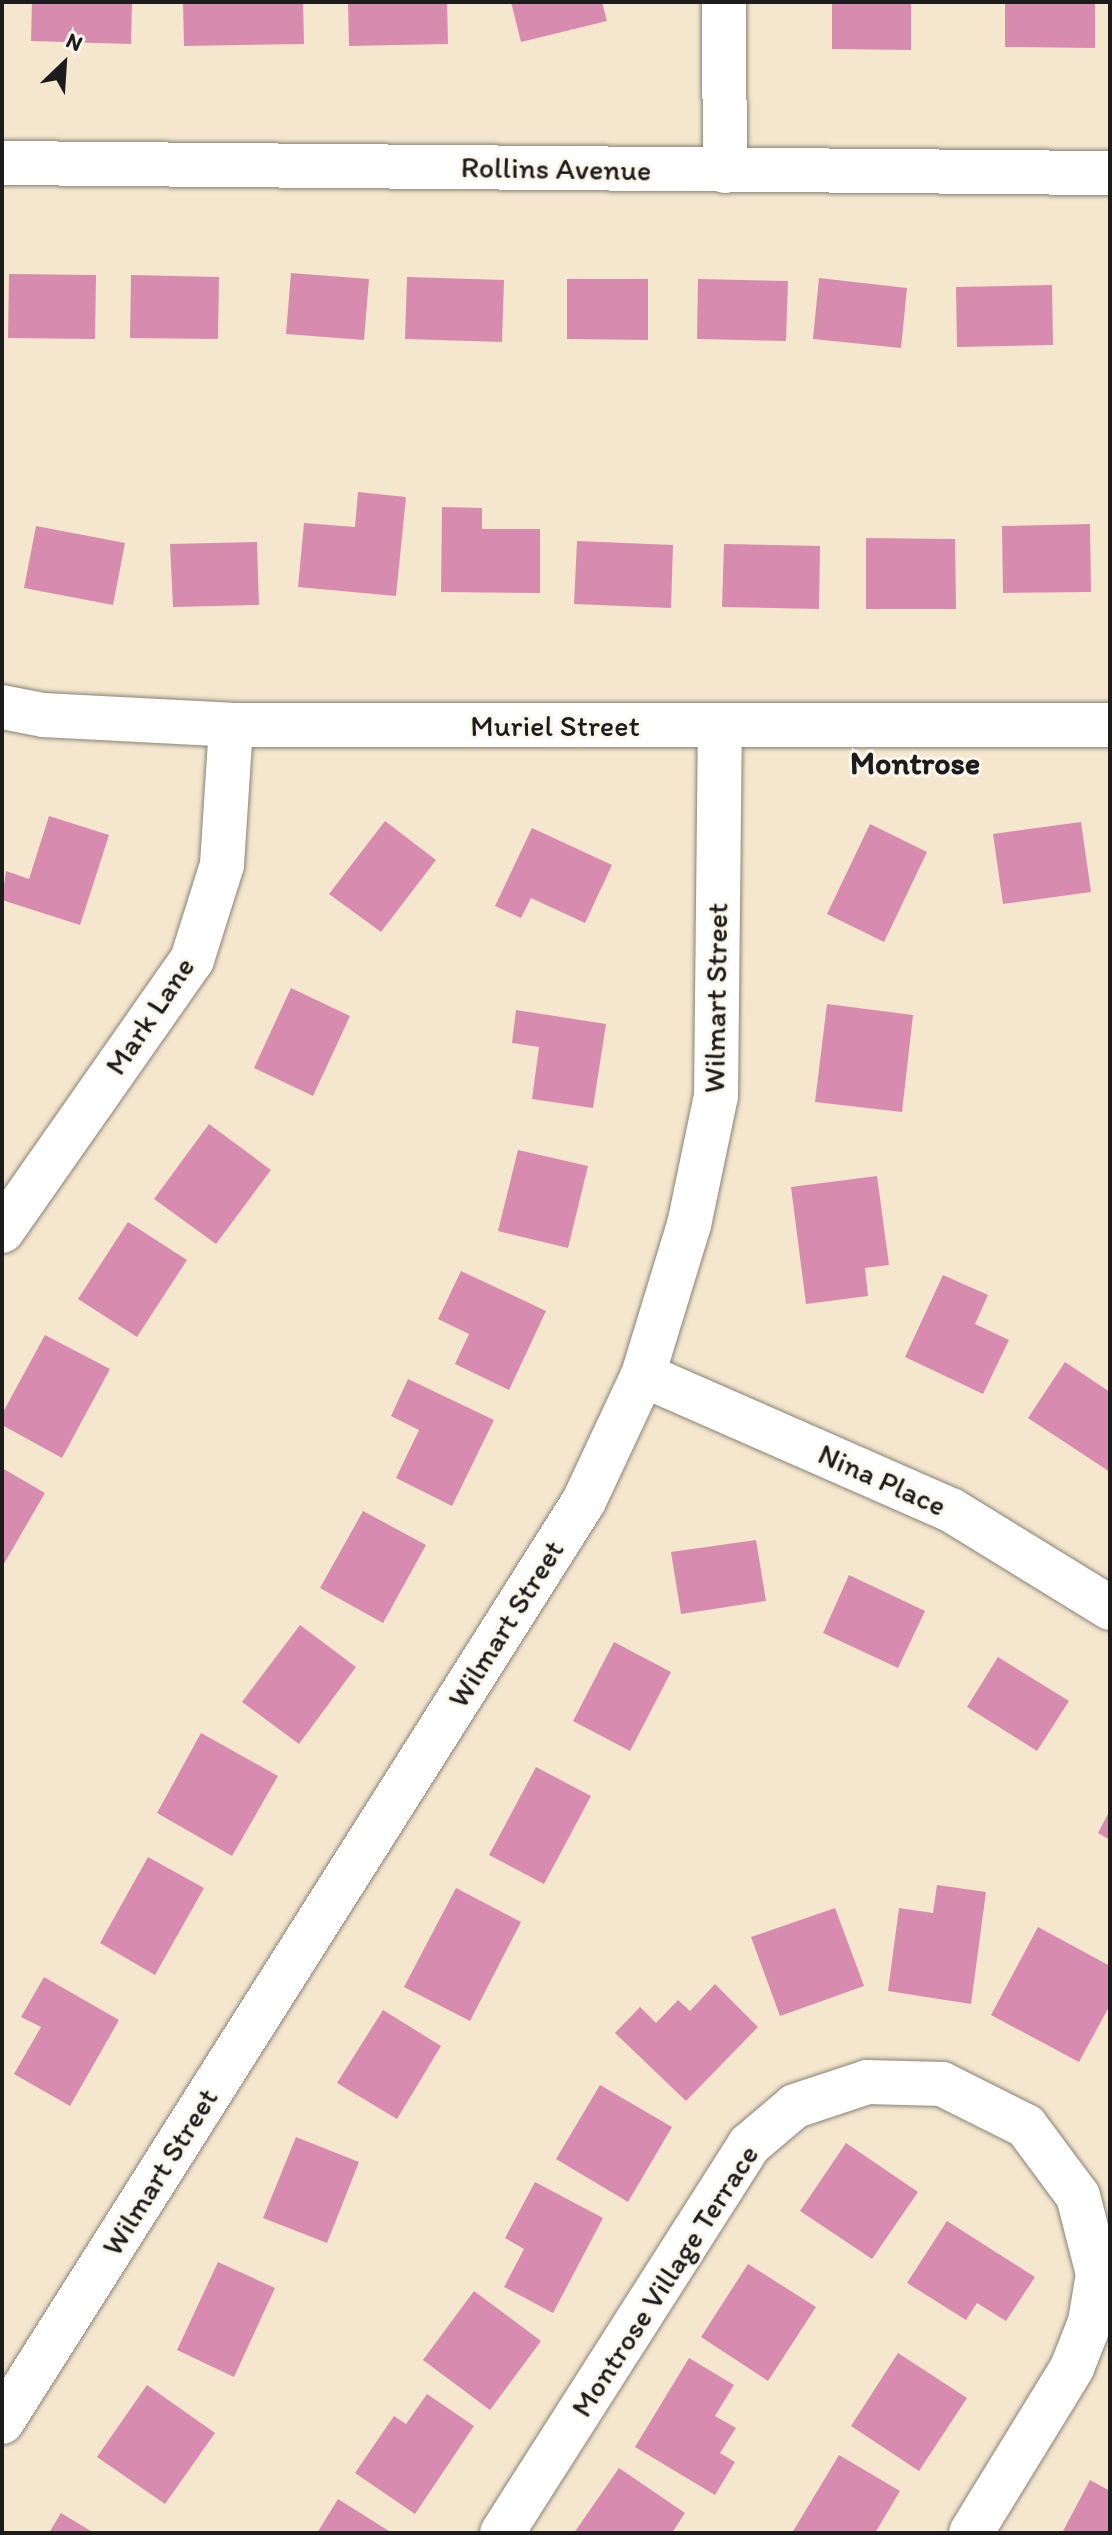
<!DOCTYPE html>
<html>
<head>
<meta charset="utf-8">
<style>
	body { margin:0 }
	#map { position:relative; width:1112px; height:2535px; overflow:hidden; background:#f5e7ce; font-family:Itim,sans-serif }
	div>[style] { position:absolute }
	.building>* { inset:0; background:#d78baf }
	.roads { filter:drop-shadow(0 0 2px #888275) drop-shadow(0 0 2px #888275) }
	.minor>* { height:44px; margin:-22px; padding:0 22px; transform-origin:22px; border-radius:22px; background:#fff }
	span { translate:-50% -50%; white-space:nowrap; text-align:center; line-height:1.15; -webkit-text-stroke:6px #fbf7ec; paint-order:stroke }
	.street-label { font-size:30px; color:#1c1c1c }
	.neighbourhood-label { font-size:32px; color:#1c1c1c; font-weight:700 }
	.frame { position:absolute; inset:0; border:4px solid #1c1c1c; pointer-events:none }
	.north { position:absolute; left:24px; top:24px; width:80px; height:80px; -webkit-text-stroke:6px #fbf7ec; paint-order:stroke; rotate:25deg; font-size:22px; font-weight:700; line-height:32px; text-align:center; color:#1c1c1c }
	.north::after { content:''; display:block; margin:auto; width:28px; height:36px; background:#1c1c1c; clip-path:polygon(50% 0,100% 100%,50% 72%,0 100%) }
</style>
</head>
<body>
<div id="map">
	<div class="building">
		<div style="clip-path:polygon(32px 2px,132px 2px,131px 44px,31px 41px)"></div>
		<div style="clip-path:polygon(183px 2px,303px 2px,304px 44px,184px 46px)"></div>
		<div style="clip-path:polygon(348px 2px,447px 2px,448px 44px,349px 46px)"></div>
		<div style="clip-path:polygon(511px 2px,602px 2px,607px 21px,521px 42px)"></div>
		<div style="clip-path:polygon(832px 2px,911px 2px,911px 50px,832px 49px)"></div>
		<div style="clip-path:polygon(1005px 2px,1095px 2px,1095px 48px,1005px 47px)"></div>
		<div style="clip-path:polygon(291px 273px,369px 279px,364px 340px,286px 334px)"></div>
		<div style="clip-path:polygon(9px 274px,96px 275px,95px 339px,8px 338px)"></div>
		<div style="clip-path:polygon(131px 275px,219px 277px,218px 339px,130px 338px)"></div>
		<div style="clip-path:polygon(407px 277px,504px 280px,502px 342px,405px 339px)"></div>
		<div style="clip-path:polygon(819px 278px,907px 288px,901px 348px,813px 339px)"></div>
		<div style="clip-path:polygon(567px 279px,648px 279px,648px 340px,567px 339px)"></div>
		<div style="clip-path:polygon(698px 279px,788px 281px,786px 341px,697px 339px)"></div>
		<div style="clip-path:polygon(1052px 285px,1053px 345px,957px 347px,956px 287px)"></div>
		<div style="clip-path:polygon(358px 492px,406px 497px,396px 596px,298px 587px,304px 523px,355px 527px)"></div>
		<div style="clip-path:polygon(442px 507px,482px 508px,482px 529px,540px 529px,540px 593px,441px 592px)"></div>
		<div style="clip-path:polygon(1090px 524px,1091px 592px,1003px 593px,1002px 526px)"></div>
		<div style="clip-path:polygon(36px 526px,125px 543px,113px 605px,24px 588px)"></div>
		<div style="clip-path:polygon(866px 538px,955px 539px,956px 609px,866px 609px)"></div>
		<div style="clip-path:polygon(577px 541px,673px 545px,671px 608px,574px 604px)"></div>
		<div style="clip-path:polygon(257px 542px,259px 605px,173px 607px,170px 544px)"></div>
		<div style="clip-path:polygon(724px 544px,820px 546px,819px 609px,722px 607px)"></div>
		<div style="clip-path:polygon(49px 816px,109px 835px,80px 925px,2px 900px,6px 871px,29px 879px)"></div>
		<div style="clip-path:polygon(385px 821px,436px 860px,381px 932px,329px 894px)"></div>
		<div style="clip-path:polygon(1081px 822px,1091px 892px,1003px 904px,993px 834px)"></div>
		<div style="clip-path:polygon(870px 824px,927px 852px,884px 942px,827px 914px)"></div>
		<div style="clip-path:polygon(532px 828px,612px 865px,585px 923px,531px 898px,521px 918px,495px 906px)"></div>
		<div style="clip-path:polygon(291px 988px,350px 1016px,313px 1096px,254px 1068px)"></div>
		<div style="clip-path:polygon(827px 1004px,913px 1015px,902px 1112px,815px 1102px)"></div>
		<div style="clip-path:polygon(516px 1010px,606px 1024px,593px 1108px,532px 1099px,539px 1047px,512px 1043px)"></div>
		<div style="clip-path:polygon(209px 1124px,271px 1170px,216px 1244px,154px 1199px)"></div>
		<div style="clip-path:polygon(518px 1150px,588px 1166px,568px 1248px,498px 1231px)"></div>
		<div style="clip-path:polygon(877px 1176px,889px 1265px,865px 1268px,868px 1296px,806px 1304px,791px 1187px)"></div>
		<div style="clip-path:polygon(128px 1222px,187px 1260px,137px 1337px,78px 1299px)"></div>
		<div style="clip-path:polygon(461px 1271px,546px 1311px,509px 1390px,455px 1364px,469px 1334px,438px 1319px)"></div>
		<div style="clip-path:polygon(943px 1275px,988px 1295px,975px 1324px,1009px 1340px,983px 1394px,905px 1357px)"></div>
		<div style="clip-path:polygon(45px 1335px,110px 1369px,62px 1458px,2px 1425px,2px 1414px)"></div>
		<div style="clip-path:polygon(1065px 1362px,1110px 1392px,1110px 1472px,1028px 1418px)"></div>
		<div style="clip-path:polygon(408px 1379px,494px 1420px,452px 1506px,396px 1478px,419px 1430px,391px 1416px)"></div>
		<div style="clip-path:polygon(2px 1468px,45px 1493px,2px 1567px)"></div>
		<div style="clip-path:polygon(363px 1511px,426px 1545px,383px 1623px,320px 1588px)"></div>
		<div style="clip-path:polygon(756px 1540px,766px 1601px,681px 1614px,671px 1552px)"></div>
		<div style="clip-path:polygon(849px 1575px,925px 1611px,898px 1668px,823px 1633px)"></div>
		<div style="clip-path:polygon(300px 1625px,356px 1667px,299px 1744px,242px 1702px)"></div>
		<div style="clip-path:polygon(614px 1642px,671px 1672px,630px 1751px,573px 1721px)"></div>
		<div style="clip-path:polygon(998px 1657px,1069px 1701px,1037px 1751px,967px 1707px)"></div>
		<div style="clip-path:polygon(201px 1733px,278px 1776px,232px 1856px,157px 1813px)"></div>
		<div style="clip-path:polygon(536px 1767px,591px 1796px,544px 1884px,489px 1855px)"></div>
		<div style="clip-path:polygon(1110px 1810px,1110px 1840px,1098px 1833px)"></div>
		<div style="clip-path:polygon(148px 1857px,204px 1888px,155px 1975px,100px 1943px)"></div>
		<div style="clip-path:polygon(937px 1885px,986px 1892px,971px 2004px,888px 1991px,899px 1908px,933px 1913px)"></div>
		<div style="clip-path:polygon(456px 1888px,521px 1922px,470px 2021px,404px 1987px)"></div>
		<div style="clip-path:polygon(835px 1908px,864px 1986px,780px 2016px,751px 1937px)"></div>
		<div style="clip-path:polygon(1038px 1927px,1110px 1966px,1110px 2005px,1079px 2062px,991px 2015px)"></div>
		<div style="clip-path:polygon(44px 1977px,119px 2020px,70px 2106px,14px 2074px,41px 2027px,21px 2017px)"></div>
		<div style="clip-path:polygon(715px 1984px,758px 2027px,686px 2101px,615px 2033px,640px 2007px,656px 2023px,678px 2000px,690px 2011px)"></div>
		<div style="clip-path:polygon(383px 2010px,441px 2046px,397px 2119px,337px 2083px)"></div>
		<div style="clip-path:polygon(600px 2085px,672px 2127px,628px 2202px,556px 2159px)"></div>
		<div style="clip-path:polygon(296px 2137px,359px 2162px,327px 2243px,263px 2218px)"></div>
		<div style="clip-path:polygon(846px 2143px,918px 2192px,872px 2259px,800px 2211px)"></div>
		<div style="clip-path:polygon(535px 2182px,603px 2218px,553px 2313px,504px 2287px,524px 2249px,505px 2238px)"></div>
		<div style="clip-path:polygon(947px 2221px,1035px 2277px,1006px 2321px,977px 2303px,966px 2320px,907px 2283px)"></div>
		<div style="clip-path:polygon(218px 2262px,275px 2288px,234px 2377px,177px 2350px)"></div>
		<div style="clip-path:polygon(748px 2264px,816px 2307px,768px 2381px,701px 2337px)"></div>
		<div style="clip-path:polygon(474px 2291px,541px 2341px,490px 2410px,423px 2360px)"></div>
		<div style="clip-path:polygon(898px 2353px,967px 2398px,919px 2471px,851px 2426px)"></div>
		<div style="clip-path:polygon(689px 2358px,734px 2385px,715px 2416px,736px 2428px,720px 2453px,735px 2462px,715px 2495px,635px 2447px)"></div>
		<div style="clip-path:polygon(147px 2385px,215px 2433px,165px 2504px,97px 2457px)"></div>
		<div style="clip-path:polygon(427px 2394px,474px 2426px,415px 2514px,355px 2473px,394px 2416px,406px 2424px)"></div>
		<div style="clip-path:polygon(839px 2455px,900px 2491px,875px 2533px,792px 2533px)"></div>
		<div style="clip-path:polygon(619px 2468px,685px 2513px,672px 2533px,574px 2533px)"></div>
		<div style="clip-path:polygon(1090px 2480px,1110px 2491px,1110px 2533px,1062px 2533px)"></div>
		<div style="clip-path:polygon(338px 2499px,392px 2533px,317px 2533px)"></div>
		<div style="clip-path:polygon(61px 2513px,94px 2533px,49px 2533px)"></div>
	</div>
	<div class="roads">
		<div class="minor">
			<div style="left:724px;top:2px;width:169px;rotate:89.7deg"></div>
			<div style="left:2px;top:163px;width:1108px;rotate:0.52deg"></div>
			<div style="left:2px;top:707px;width:42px;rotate:11deg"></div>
			<div style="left:43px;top:715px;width:188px;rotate:3deg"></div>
			<div style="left:231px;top:725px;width:879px"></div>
			<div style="left:2px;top:1231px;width:331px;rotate:-55deg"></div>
			<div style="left:192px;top:960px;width:100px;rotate:-72.5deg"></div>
			<div style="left:222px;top:865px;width:140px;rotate:-86.3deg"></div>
			<div style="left:643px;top:1375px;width:336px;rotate:23.7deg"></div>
			<div style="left:951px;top:1510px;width:187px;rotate:31.6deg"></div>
			<div style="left:2px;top:2422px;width:1089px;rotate:-57.71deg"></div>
			<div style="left:584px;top:1501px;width:139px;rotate:-64.9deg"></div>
			<div style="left:643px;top:1375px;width:157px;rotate:-73deg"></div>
			<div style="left:689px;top:1225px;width:132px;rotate:-78.2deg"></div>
			<div style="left:716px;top:1096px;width:369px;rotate:-89.4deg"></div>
			<div style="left:502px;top:2533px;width:460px;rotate:-57.5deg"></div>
			<div style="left:749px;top:2145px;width:60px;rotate:-40.3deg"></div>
			<div style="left:795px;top:2106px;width:76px;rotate:-18.4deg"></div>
			<div style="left:867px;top:2082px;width:75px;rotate:1.5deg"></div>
			<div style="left:942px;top:2084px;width:94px;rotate:26.6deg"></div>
			<div style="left:1026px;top:2126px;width:87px;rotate:53.4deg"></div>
			<div style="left:1078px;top:2196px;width:81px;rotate:75.6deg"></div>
			<div style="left:1098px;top:2274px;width:49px;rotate:99.5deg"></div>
			<div style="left:1090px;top:2322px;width:49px;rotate:111.4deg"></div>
			<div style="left:1072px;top:2368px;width:193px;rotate:121.5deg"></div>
		</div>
	</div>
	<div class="street-label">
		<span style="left:556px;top:169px;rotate:1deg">Rollins Avenue</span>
		<span style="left:555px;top:726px">Muriel Street</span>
		<span style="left:716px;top:998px;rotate:-89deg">Wilmart Street</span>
		<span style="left:150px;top:1016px;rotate:-56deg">Mark Lane</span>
		<span style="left:882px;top:1480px;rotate:24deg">Nina Place</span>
		<span style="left:506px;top:1624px;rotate:-58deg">Wilmart Street</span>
		<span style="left:160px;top:2172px;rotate:-58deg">Wilmart Street</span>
		<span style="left:665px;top:2281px;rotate:-57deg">Montrose Village Terrace</span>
	</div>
	<div class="neighbourhood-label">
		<span style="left:915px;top:763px">Montrose</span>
	</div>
	<div class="frame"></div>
	<div class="north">N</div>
</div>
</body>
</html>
